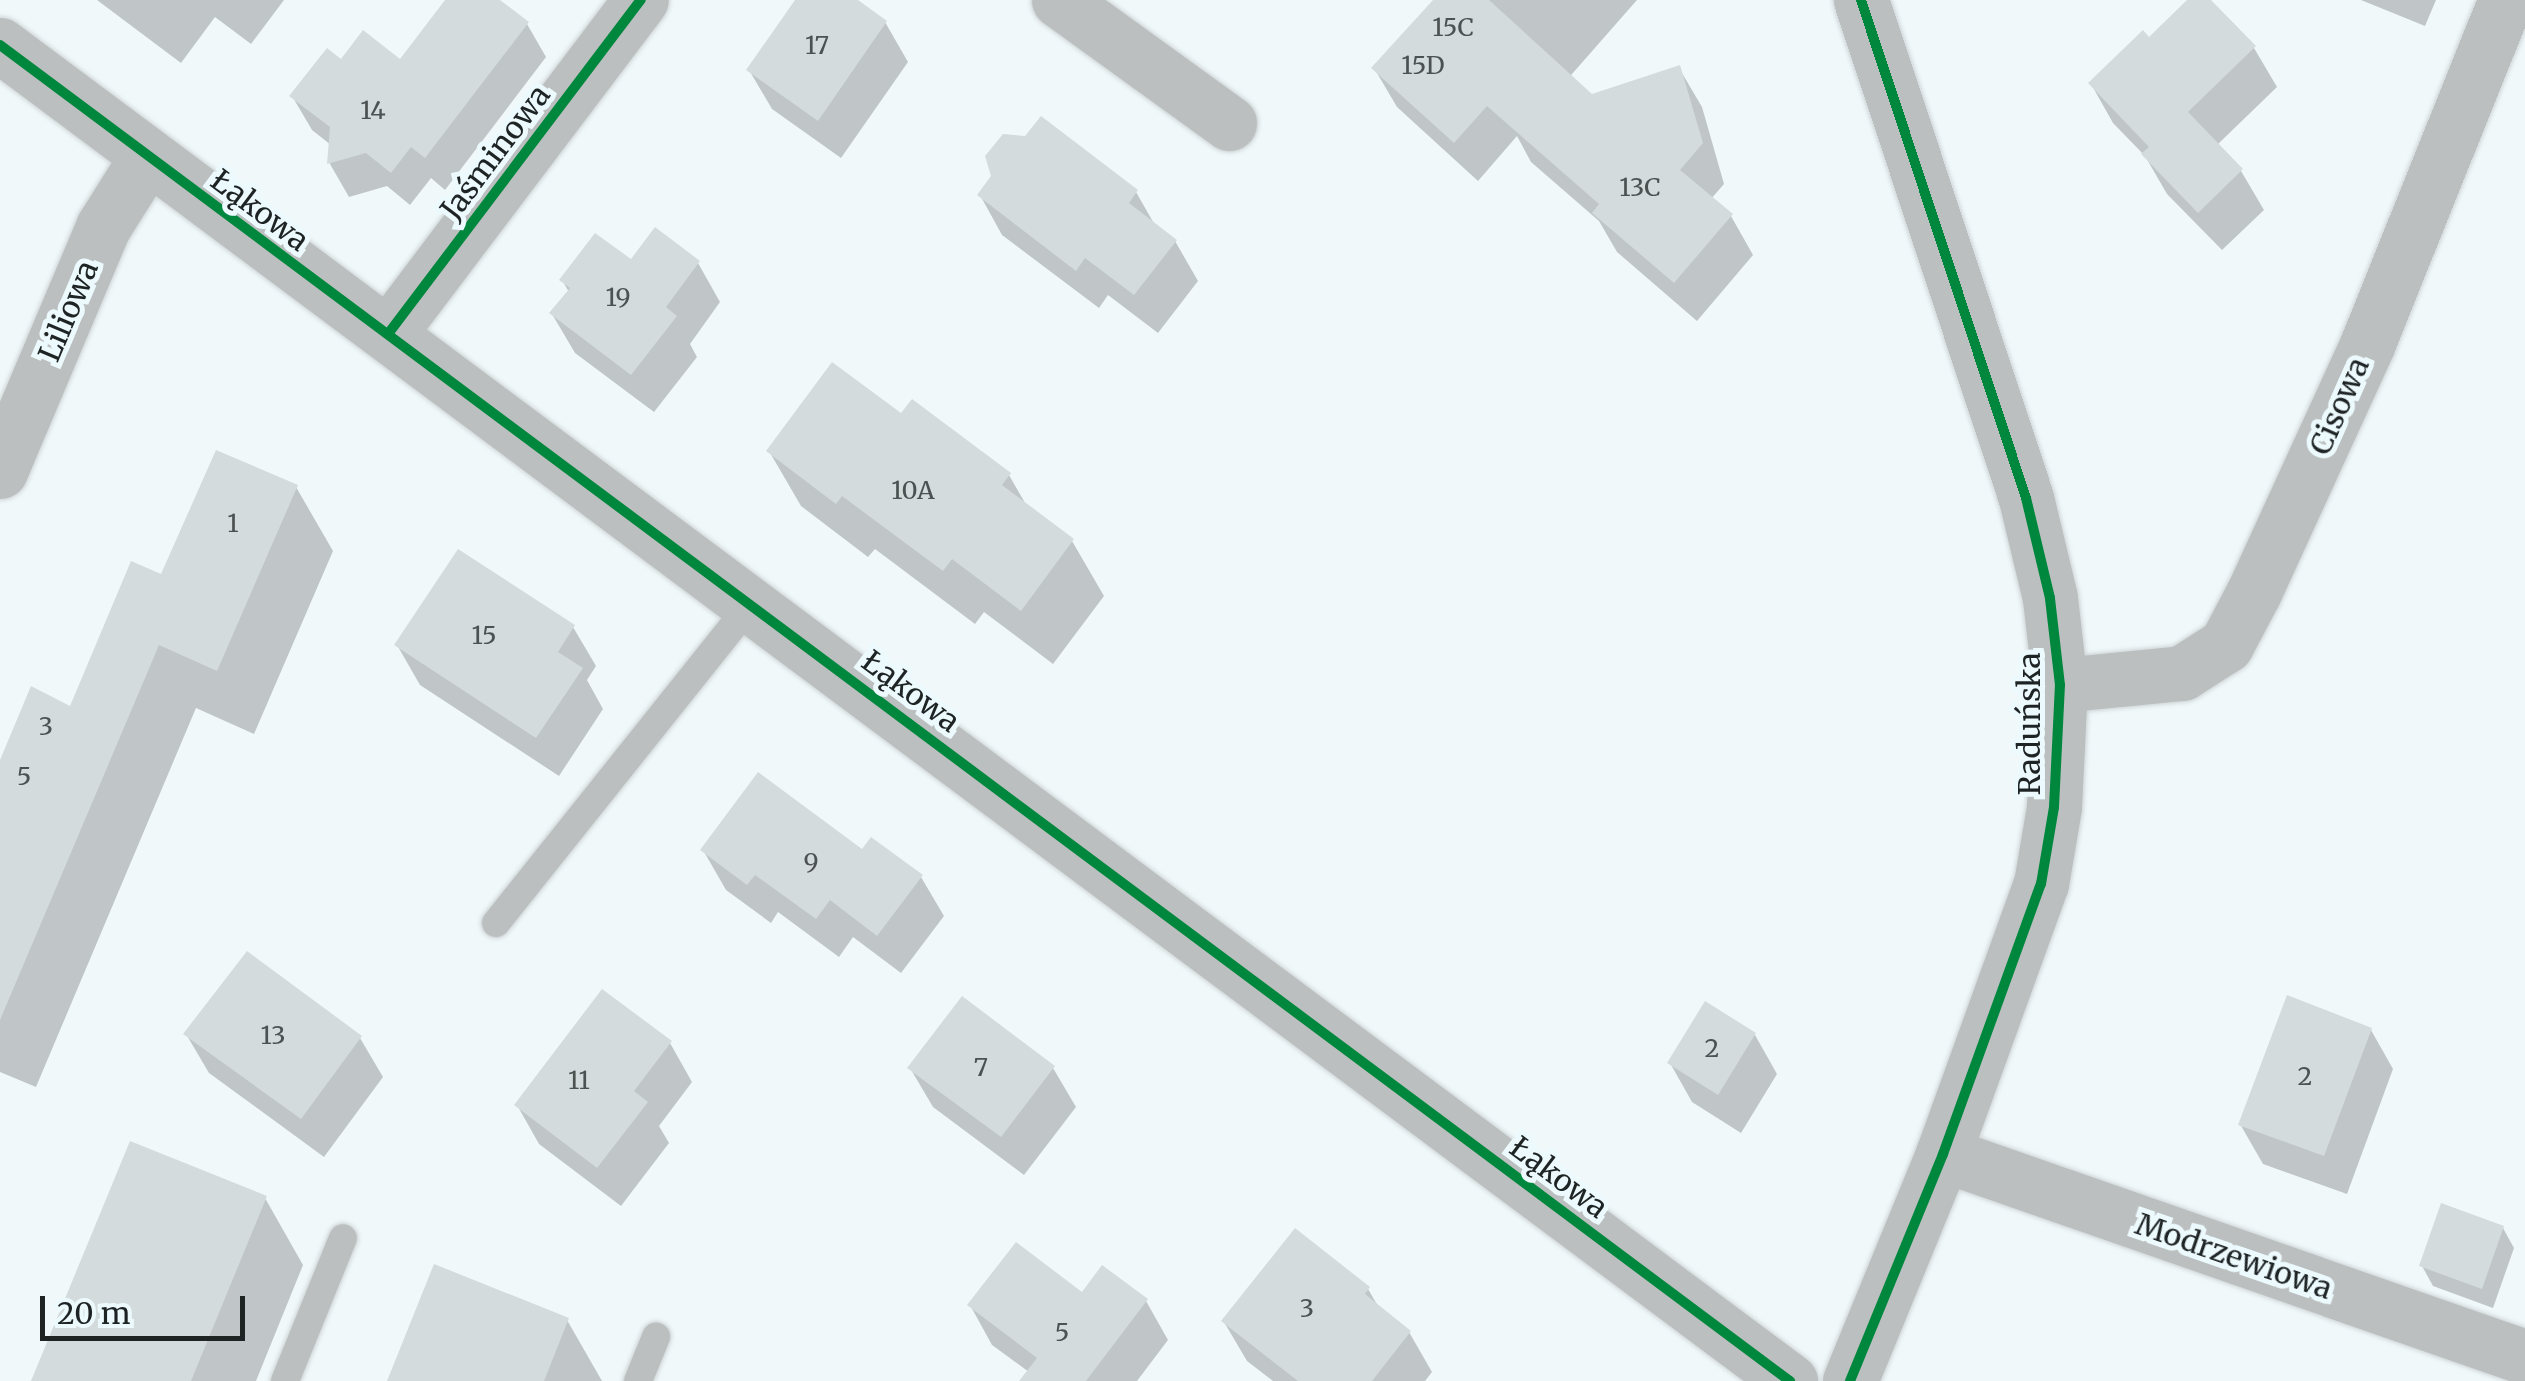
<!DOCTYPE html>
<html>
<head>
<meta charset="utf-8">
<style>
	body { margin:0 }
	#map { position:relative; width:2525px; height:1381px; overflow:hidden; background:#f0f8fa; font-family:Merriweather,serif }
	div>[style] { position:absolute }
	.shadow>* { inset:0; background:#0003 }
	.building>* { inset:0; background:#d4dbdc }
	.roads { filter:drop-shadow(0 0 2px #cfd5d7) drop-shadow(0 0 2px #cfd5d7) }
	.service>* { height:28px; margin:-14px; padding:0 14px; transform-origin:14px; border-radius:14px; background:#bcbfbf }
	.minor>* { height:55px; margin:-27.5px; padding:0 27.5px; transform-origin:27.5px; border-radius:27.5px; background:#bcbfbf }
	.tertiary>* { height:55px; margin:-27.5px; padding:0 27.5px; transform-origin:27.5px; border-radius:27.5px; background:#bcbfbf }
	.cycleway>* { height:10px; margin:-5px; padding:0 5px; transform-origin:5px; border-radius:5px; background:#00873e }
	span { translate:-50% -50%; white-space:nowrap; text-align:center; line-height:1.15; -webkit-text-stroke:10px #ecfafe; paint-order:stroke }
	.number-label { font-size:25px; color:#4c5152 }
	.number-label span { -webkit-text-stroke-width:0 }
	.street-label { font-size:30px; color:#1e2324 }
	.scale { position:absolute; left:40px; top:1296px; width:205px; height:45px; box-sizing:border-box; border:5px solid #1e2324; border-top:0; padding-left:12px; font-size:30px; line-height:35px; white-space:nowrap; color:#1e2324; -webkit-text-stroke:8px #ecfafe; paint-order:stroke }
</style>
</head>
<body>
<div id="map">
	<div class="shadow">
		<div style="clip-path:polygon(97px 0,284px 0,251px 44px,215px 17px,181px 63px)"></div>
		<div style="clip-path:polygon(448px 0,496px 0,527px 24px,546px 57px,445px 190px,431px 178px,410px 205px,387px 186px,349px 197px,330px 164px,331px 145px,312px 130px,292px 96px,341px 63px,401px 62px)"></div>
		<div style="clip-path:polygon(798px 0,854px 0,885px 22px,908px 62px,841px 158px,772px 109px,749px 70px)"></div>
		<div style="clip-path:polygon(1435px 0,1637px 0,1536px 115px,1679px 68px,1702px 107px,1724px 184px,1711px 199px,1731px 216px,1753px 255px,1697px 321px,1617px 252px,1599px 221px,1531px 162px,1517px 136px,1478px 181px,1397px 107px,1374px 68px)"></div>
		<div style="clip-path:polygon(2190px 0,2208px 0,2254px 48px,2277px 87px,2217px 145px,2241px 171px,2264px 210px,2222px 250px,2167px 194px,2145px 156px,2113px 123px,2091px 84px,2149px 41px)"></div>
		<div style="clip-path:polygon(2361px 0,2436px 0,2425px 26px)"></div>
		<div style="clip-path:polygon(994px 176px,1136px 192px,1156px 227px,1175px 241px,1198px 281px,1158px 333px,1108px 295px,1099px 308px,1002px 235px,980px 195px)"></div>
		<div style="clip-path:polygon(632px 263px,698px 263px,720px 302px,690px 344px,697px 357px,654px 412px,575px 353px,552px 314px,569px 292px,562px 280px)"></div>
		<div style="clip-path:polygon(769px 451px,1009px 475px,1028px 508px,1072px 541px,1104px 596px,1053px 664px,984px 612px,975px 624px,875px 549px,868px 557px,801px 506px)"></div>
		<div style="clip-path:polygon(296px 487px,333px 551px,254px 734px,196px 708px,36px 1087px,0 1072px,0 767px,71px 709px,163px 578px)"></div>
		<div style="clip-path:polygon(573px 627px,596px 666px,587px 680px,603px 709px,559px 776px,420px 685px,397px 645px)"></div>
		<div style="clip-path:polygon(703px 850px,862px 852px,921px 877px,944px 916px,901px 973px,853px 937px,839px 957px,778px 912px,771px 923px,726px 890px)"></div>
		<div style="clip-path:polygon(2371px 1030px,2393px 1069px,2347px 1194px,2263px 1164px,2240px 1124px)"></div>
		<div style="clip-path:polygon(186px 1034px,360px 1038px,383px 1077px,324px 1157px,209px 1073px)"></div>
		<div style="clip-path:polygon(1755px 1035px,1777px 1074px,1741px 1133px,1692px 1102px,1670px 1063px)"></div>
		<div style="clip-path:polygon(670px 1043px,692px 1082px,659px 1126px,669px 1143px,621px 1206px,539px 1144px,517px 1105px)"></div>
		<div style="clip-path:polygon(910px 1068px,1053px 1068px,1076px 1107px,1024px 1175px,933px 1107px)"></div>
		<div style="clip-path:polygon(265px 1198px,303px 1265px,256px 1381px,33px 1381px)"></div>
		<div style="clip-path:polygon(2503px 1228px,2514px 1248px,2493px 1308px,2433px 1286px,2422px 1266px)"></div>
		<div style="clip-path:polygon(1368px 1289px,1379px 1308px,1409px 1332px,1432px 1372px,1425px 1381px,1273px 1381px,1247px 1361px,1224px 1322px)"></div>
		<div style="clip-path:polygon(1082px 1295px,1146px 1301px,1168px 1340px,1137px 1381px,1030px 1381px,1029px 1372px,992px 1345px,970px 1305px)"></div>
		<div style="clip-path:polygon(567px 1320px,602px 1381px,389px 1381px)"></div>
	</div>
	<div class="building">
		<div style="clip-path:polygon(445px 0,500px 0,529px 22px,425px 158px,411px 147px,391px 173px,366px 153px,327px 164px,330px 127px,289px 96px,327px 48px,341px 59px,363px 30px,400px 59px)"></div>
		<div style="clip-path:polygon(795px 0,858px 0,887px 21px,818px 121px,746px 70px)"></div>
		<div style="clip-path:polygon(1433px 0,1489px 0,1592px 94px,1680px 65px,1703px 143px,1680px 170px,1733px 214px,1674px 283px,1592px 213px,1599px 204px,1487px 106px,1454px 143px,1371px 68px)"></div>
		<div style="clip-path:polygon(2187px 0,2211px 0,2256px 46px,2188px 112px,2243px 169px,2198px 213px,2141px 154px,2149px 147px,2088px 83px,2143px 30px,2149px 37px)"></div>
		<div style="clip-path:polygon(1041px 116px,1138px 190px,1129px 203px,1177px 240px,1134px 295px,1085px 258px,1076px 271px,977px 195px,991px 176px,985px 156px,1003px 134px,1025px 136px)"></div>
		<div style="clip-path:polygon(655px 227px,700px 261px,666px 307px,677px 316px,631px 375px,549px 313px,570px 288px,559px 280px,595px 233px,631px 259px)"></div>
		<div style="clip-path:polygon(832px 362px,901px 413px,912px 399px,1011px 473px,1002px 485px,1074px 539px,1021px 611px,952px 559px,943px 571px,842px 496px,836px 504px,766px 451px)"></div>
		<div style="clip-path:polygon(216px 450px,298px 485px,217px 671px,159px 645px,0 1020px,0 760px,31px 686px,70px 706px,131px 561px,161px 574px)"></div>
		<div style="clip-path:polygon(458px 549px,575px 625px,558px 652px,583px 668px,536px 738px,394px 645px)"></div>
		<div style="clip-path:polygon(758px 772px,862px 849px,871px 837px,923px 875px,877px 936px,830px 900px,816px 919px,755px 875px,747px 885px,700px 850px)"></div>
		<div style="clip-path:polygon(247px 951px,362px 1036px,301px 1119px,183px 1034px)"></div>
		<div style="clip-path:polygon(602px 989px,672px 1041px,634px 1091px,648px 1102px,597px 1168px,514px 1105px)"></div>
		<div style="clip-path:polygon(2287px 995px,2372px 1028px,2324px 1156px,2238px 1125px)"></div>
		<div style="clip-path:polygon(962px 996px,1055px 1066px,1001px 1137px,907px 1068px)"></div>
		<div style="clip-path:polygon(1705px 1001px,1756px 1033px,1718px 1095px,1667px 1063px)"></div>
		<div style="clip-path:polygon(130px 1141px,267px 1196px,191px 1381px,31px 1381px)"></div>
		<div style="clip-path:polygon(2441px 1203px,2504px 1226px,2482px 1289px,2419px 1266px)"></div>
		<div style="clip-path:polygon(1295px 1228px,1370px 1287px,1365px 1294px,1411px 1331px,1372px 1381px,1298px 1381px,1221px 1321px)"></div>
		<div style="clip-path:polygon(1016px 1242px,1082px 1292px,1102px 1265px,1148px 1299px,1086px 1381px,1019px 1381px,1037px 1358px,967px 1305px)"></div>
		<div style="clip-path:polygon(434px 1264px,569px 1318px,544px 1381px,387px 1381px)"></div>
	</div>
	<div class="roads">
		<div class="service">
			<div style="left:496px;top:923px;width:409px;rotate:-51.4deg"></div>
			<div style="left:285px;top:1381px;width:154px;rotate:-67.9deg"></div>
			<div style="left:638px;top:1381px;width:48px;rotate:-67.8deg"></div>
		</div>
		<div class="minor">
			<div style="left:1059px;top:0;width:210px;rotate:35.9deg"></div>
			<div style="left:0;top:45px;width:2234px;rotate:36.74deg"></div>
			<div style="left:388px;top:334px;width:419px;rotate:-52.9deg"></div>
			<div style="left:0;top:471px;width:265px;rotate:-67.1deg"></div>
			<div style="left:103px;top:227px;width:83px;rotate:-57.8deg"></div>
			<div style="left:2060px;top:685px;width:123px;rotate:-5.6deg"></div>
			<div style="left:2182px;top:673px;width:52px;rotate:-32.5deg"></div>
			<div style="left:2226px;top:645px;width:60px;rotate:-62.2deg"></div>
			<div style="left:2254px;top:592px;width:272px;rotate:-65.4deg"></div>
			<div style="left:2367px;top:345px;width:372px;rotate:-68.1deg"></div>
			<div style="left:1943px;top:1154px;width:616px;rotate:19.23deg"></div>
		</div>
		<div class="tertiary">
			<div style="left:1850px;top:1381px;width:245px;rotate:-67.7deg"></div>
			<div style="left:1943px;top:1154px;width:287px;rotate:-70.1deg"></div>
			<div style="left:2041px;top:884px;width:78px;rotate:-80.4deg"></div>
			<div style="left:2054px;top:807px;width:122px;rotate:-87.2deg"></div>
			<div style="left:2060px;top:685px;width:88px;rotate:-96.6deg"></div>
			<div style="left:2050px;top:598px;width:103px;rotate:-103.5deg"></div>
			<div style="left:2026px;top:498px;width:525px;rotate:-108.33deg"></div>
		</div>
	</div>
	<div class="cycleway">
		<div style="left:0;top:45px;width:2234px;rotate:36.74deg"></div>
		<div style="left:388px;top:334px;width:419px;rotate:-52.9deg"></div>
		<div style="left:1850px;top:1381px;width:245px;rotate:-67.7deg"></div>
		<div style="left:1943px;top:1154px;width:287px;rotate:-70.1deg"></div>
		<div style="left:2041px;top:884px;width:78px;rotate:-80.4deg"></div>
		<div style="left:2054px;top:807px;width:122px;rotate:-87.2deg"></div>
		<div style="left:2060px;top:685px;width:88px;rotate:-96.6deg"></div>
		<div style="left:2050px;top:598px;width:103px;rotate:-103.5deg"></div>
		<div style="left:2026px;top:498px;width:525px;rotate:-108.33deg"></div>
	</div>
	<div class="number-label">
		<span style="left:1453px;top:27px">15C</span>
		<span style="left:817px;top:45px">17</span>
		<span style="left:1423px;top:65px">15D</span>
		<span style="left:373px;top:110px">14</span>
		<span style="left:1640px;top:187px">13C</span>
		<span style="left:618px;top:297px">19</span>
		<span style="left:913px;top:490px">10A</span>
		<span style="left:233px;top:523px">1</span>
		<span style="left:484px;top:635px">15</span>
		<span style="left:46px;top:726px">3</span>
		<span style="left:24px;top:776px">5</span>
		<span style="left:811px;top:862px">9</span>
		<span style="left:273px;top:1035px">13</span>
		<span style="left:1712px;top:1048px">2</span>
		<span style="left:981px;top:1067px">7</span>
		<span style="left:2305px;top:1076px">2</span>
		<span style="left:579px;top:1080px">11</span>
		<span style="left:1307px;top:1308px">3</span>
		<span style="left:1062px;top:1332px">5</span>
	</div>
	<div class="street-label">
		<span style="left:495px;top:152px;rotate:-53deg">Jaśminowa</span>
		<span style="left:260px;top:210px;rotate:37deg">Łąkowa</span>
		<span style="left:68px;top:311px;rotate:-67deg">Liliowa</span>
		<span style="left:2339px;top:406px;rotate:-66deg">Cisowa</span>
		<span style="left:911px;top:691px;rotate:37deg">Łąkowa</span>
		<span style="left:2029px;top:724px;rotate:-90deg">Raduńska</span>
		<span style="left:1559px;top:1177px;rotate:37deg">Łąkowa</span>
		<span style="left:2234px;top:1256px;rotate:19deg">Modrzewiowa</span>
	</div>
	<div class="scale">20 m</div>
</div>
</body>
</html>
